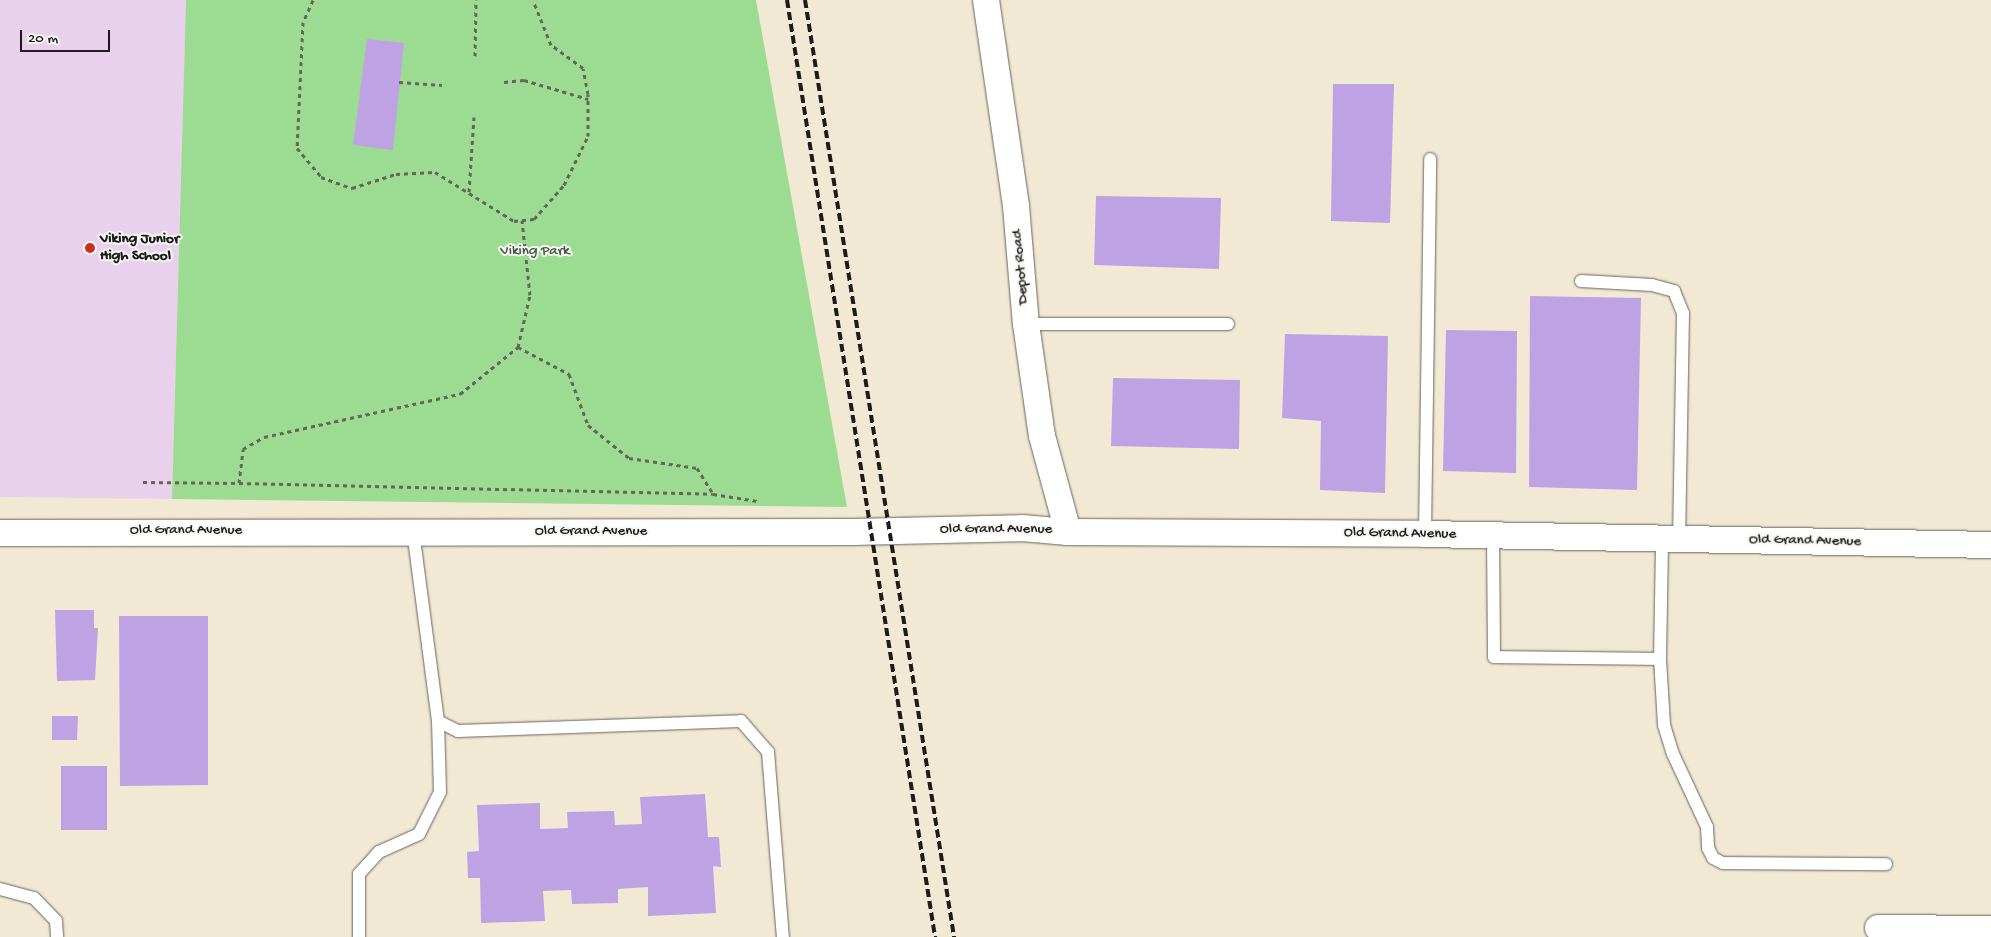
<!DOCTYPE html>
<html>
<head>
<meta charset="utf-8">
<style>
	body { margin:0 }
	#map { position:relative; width:1991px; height:937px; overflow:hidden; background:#f1e9d4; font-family:"Gochi Hand",sans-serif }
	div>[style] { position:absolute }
	.built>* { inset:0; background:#e9d1ed }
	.green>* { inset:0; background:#9bdc92 }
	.building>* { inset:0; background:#bea2e3 }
	.path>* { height:3px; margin-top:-1.5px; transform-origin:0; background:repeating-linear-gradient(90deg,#67645c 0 4px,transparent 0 8px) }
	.roads { filter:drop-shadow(0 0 1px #67645c) drop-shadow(0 0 1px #67645c) }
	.lane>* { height:12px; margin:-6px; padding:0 6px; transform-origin:6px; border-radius:6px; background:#fff }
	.street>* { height:26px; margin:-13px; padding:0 13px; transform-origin:13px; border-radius:13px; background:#fff }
	.rail>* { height:4px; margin-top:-2px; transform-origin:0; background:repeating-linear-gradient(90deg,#1c1c1c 0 8px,transparent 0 12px) }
	.dots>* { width:14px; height:14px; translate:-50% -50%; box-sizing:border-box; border:2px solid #f6f6f2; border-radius:50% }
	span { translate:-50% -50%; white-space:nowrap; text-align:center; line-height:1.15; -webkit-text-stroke:4px #f6f6f2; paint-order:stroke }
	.poi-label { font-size:15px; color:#1c1c1c; font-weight:700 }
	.left { translate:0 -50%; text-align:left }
	.park-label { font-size:15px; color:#42563f }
	.street-label { font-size:15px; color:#1c1c1c }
	.scale { position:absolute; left:20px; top:30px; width:90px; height:22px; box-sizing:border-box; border:2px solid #1c1c1c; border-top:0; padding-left:6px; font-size:15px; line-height:18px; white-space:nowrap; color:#1c1c1c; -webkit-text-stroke:4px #f6f6f2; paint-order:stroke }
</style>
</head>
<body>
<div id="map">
	<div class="built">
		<div style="clip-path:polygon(0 0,186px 0,172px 499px,0 497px)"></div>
	</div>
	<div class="green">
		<div style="clip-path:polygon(186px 0,756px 0,847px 507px,172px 499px)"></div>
	</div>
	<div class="building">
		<div style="clip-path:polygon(367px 39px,404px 43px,393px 150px,353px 145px)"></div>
		<div style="clip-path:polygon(1333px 84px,1394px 84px,1390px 223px,1331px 221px)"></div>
		<div style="clip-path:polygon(1096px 196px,1221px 198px,1219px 269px,1094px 265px)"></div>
		<div style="clip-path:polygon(1530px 296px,1641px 298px,1637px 490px,1529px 487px)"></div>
		<div style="clip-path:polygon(1446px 330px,1517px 331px,1516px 473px,1443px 471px)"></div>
		<div style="clip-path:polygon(1285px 334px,1388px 336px,1385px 493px,1320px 490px,1321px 421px,1282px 418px)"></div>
		<div style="clip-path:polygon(1113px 378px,1240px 380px,1239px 449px,1111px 446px)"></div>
		<div style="clip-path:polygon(55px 610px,94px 610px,94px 628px,98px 628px,95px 680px,57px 681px)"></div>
		<div style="clip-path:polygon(119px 616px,208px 616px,208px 785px,120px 786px)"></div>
		<div style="clip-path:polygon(52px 716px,78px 716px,77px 740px,52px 740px)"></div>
		<div style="clip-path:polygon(61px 766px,107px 766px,107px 830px,61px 830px)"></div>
		<div style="clip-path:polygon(705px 794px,708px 837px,719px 837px,721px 867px,713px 866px,716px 913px,648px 916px,648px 887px,618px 889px,618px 903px,572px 904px,571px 890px,543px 891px,545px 921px,481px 923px,480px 878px,468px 878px,467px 852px,479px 851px,477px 805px,540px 803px,540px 829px,568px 828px,567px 812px,614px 811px,615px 825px,642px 824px,640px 797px)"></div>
	</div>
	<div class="path">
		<div style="left:313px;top:0;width:24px;rotate:114deg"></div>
		<div style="left:303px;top:22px;width:126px;rotate:92.7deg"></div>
		<div style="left:297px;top:148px;width:38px;rotate:50deg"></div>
		<div style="left:321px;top:177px;width:33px;rotate:20deg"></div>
		<div style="left:352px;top:188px;width:46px;rotate:-17.7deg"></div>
		<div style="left:396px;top:174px;width:39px;rotate:-3deg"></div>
		<div style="left:435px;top:172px;width:93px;rotate:31.8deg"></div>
		<div style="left:514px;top:221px;width:20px;rotate:-6deg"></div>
		<div style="left:534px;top:219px;width:45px;rotate:-48.6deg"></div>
		<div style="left:564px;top:185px;width:55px;rotate:-63.9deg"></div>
		<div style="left:588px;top:136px;width:42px;rotate:-90deg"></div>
		<div style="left:588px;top:94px;width:26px;rotate:-101deg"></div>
		<div style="left:583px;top:68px;width:39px;rotate:-144deg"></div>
		<div style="left:551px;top:45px;width:48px;rotate:-111.8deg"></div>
		<div style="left:475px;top:56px;width:56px;rotate:-89deg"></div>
		<div style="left:399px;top:82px;width:43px;rotate:4deg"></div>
		<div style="left:504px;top:82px;width:20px;rotate:-6deg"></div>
		<div style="left:524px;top:80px;width:67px;rotate:16.5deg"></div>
		<div style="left:469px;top:192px;width:75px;rotate:-86.2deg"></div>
		<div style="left:518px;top:347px;width:58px;rotate:27.9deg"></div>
		<div style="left:569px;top:374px;width:54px;rotate:69.6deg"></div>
		<div style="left:588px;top:425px;width:53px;rotate:38.8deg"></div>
		<div style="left:629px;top:458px;width:69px;rotate:8.4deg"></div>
		<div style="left:697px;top:468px;width:31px;rotate:58deg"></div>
		<div style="left:143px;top:482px;width:96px;rotate:0.6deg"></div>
		<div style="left:239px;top:483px;width:34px;rotate:-83deg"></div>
		<div style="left:243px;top:449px;width:24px;rotate:-30deg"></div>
		<div style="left:264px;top:437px;width:201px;rotate:-12.4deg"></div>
		<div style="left:460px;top:394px;width:75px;rotate:-39deg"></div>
		<div style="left:518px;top:347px;width:53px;rotate:-77deg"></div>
		<div style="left:530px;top:295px;width:75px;rotate:-96.1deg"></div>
		<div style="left:239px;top:483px;width:474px;rotate:1.3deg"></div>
		<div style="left:713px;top:494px;width:45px;rotate:9deg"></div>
	</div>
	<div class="roads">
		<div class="lane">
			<div style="left:1581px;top:281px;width:71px;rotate:3.2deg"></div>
			<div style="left:1652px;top:285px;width:23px;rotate:15deg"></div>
			<div style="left:1674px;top:291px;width:24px;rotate:68deg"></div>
			<div style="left:1683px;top:313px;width:226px;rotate:91deg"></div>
			<div style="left:1026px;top:324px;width:202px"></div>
			<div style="left:1425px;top:534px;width:375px;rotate:-89.2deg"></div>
			<div style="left:1493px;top:536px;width:121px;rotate:89.5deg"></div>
			<div style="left:1494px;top:657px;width:166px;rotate:0.7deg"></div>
			<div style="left:1660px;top:659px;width:66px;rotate:86.5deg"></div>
			<div style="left:1664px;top:725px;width:30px;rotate:73deg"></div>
			<div style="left:1673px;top:754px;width:81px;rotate:65deg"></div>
			<div style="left:1707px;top:827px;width:21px;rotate:87deg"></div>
			<div style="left:1708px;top:848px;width:11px;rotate:63deg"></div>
			<div style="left:1713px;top:858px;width:11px;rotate:27deg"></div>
			<div style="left:1723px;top:863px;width:163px;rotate:0.4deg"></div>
			<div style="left:1660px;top:659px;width:120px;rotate:-89deg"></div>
			<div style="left:438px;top:721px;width:22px;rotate:27deg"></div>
			<div style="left:458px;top:731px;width:283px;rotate:-2deg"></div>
			<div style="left:741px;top:721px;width:41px;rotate:48.9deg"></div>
			<div style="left:768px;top:752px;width:186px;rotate:85.4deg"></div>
			<div style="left:0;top:889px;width:35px;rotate:15deg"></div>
			<div style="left:34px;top:898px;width:32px;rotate:46deg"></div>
			<div style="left:56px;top:921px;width:16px;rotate:86deg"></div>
			<div style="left:359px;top:937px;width:63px;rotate:-90deg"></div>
			<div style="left:359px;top:874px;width:30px;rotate:-48deg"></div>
			<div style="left:379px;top:852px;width:44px;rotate:-24.2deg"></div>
			<div style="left:419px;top:834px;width:47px;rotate:-63.4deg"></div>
			<div style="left:440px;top:792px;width:71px;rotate:-91.6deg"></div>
			<div style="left:438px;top:721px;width:191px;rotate:-97.5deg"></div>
		</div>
		<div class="street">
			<div style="left:986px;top:0;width:208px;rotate:81.7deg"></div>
			<div style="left:1016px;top:206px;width:118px;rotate:85.2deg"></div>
			<div style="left:1026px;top:324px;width:113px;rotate:81.9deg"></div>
			<div style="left:1042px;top:436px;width:99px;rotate:74.8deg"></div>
			<div style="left:0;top:533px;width:852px;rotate:-0.07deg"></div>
			<div style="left:852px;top:532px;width:170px;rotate:-1.3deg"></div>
			<div style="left:1022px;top:528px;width:46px;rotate:5deg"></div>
			<div style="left:1068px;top:532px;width:357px;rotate:0.3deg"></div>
			<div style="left:1425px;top:534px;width:566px;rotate:1.11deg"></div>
			<div style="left:1878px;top:928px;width:113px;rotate:0.5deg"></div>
		</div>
	</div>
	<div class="rail">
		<div style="left:787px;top:0;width:949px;rotate:81.02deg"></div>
		<div style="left:805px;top:0;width:949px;rotate:80.96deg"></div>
	</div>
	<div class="dots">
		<div style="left:90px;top:248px;background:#c8321e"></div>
	</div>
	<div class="poi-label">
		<span class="left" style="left:100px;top:248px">Viking Junior<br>High School</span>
	</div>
	<div class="park-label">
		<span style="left:535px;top:252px">Viking Park</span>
	</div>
	<div class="street-label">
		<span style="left:1021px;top:267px;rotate:-95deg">Depot Road</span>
		<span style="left:996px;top:530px">Old Grand Avenue</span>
		<span style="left:186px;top:531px">Old Grand Avenue</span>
		<span style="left:591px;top:532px">Old Grand Avenue</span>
		<span style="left:1400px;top:534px;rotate:1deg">Old Grand Avenue</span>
		<span style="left:1805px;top:541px;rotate:1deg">Old Grand Avenue</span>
	</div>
	<div class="scale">20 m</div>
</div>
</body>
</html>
